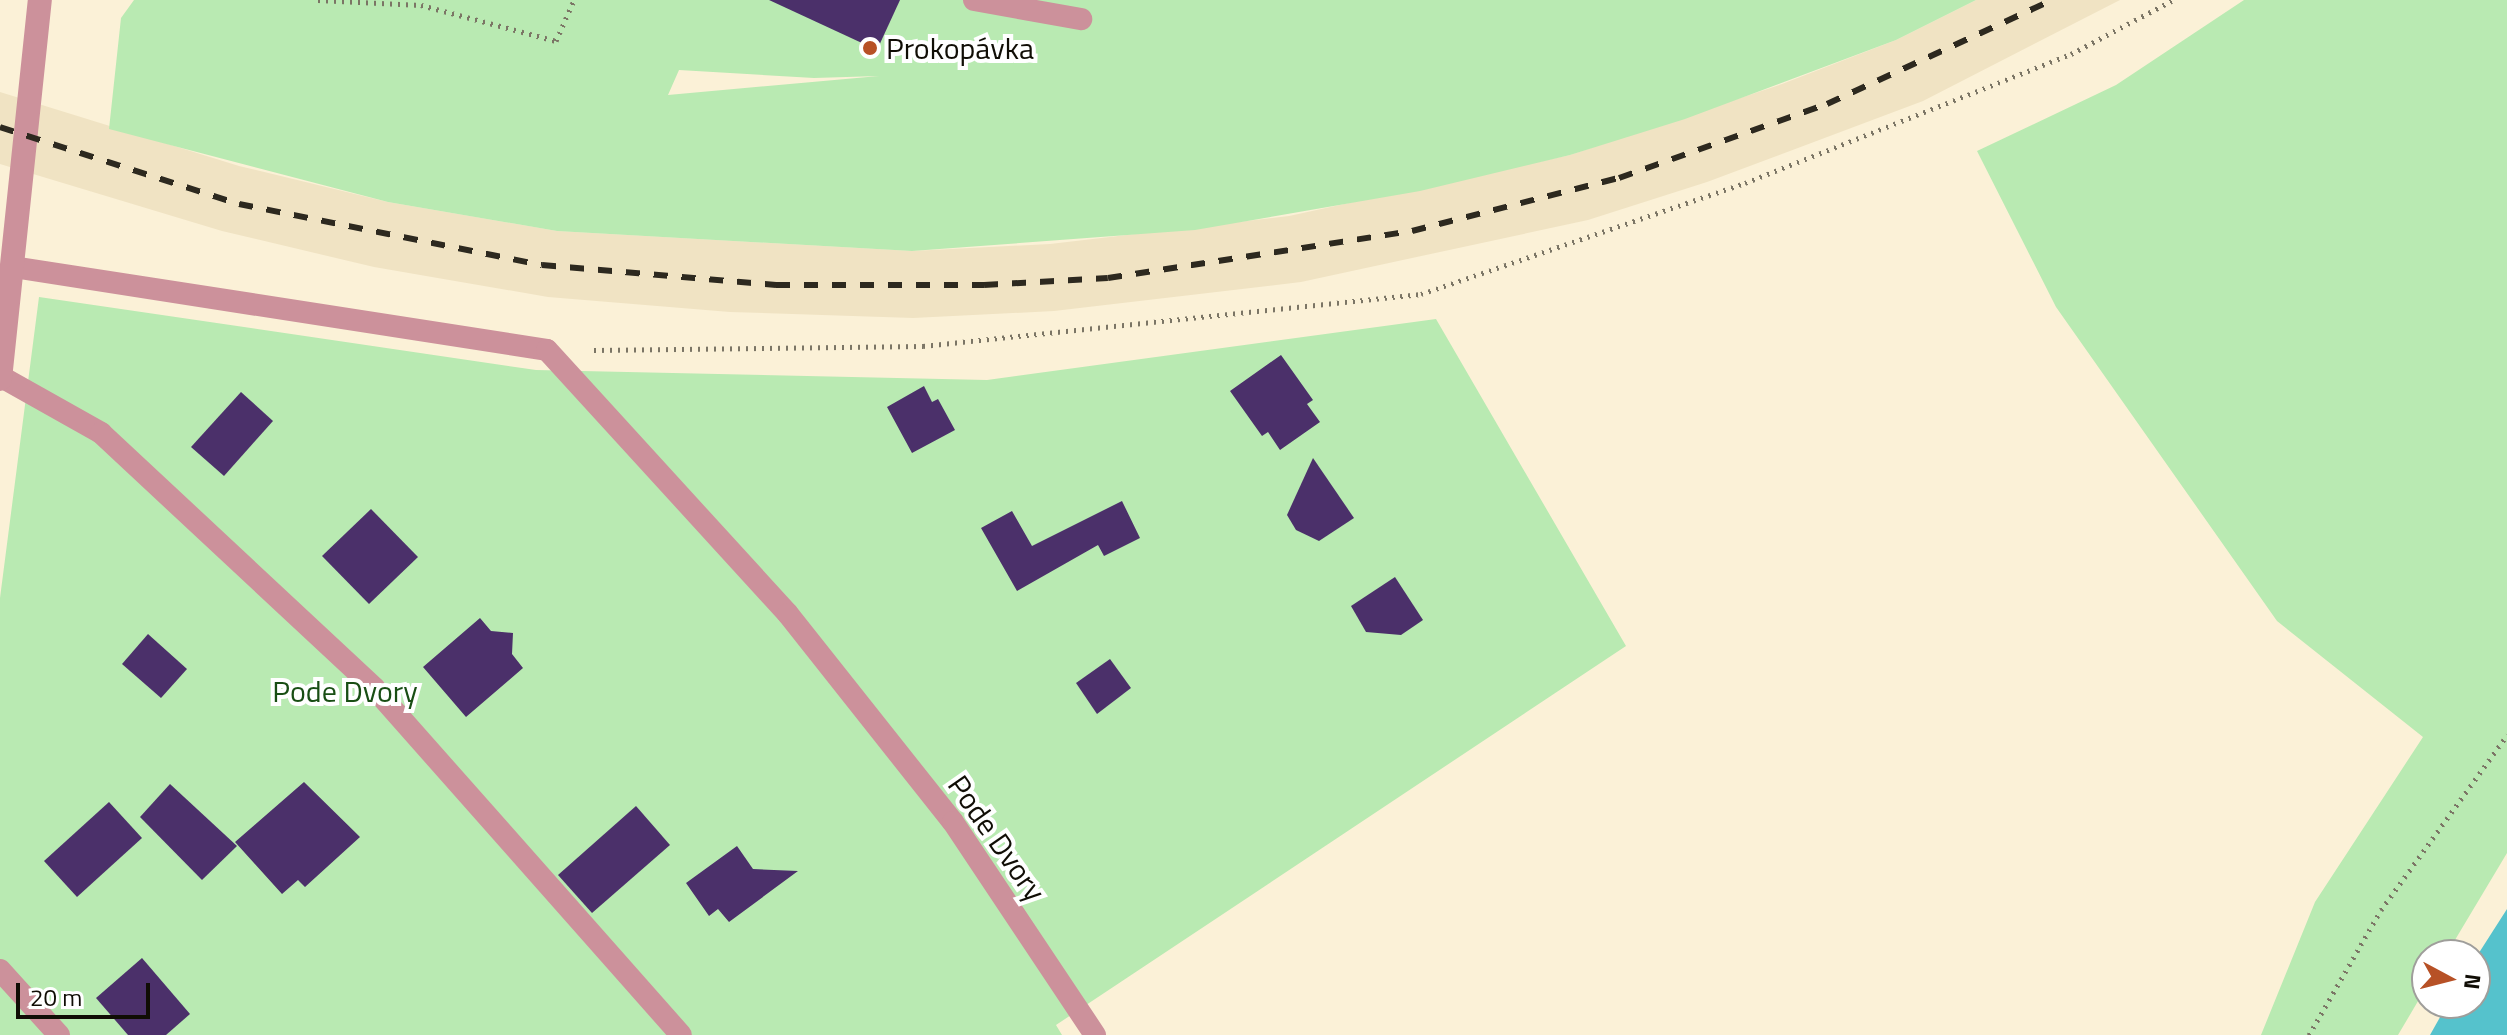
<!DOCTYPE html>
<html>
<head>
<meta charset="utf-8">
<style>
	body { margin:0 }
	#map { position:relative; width:2507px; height:1035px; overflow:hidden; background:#fbf1d7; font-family:"Titillium Web",sans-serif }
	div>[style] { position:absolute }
	.built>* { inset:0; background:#f0e3c3 }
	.green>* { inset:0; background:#b9eab2 }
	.water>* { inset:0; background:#55c2cc }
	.building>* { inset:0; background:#4b306a }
	.path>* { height:5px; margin-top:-2.5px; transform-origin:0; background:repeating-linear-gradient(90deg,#7b7565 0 2px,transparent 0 8px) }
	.lane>* { height:22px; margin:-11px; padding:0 11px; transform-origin:11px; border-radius:11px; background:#cc919b }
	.street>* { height:24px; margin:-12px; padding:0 12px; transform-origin:12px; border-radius:12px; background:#cc919b }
	.rail>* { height:6px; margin-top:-3px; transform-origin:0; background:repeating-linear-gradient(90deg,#2d291f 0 14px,transparent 0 28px) }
	.dots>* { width:22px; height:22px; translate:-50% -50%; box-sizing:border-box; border:4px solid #fff; border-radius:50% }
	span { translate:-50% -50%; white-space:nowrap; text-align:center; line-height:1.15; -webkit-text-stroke:8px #fff; paint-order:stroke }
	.poi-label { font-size:30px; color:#100d05 }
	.left { translate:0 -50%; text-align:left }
	.park-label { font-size:30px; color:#194e14 }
	.street-label { font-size:30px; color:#100d05 }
	.north { position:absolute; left:2411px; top:939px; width:80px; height:80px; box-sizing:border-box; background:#fff; border:2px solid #9f9e9b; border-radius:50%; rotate:97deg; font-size:22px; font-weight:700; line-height:32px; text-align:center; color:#100d05 }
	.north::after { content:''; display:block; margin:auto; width:28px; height:36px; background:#b75126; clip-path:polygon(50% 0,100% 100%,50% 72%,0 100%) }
	.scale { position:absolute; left:16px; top:983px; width:134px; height:36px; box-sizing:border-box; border:4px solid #100d05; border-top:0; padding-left:10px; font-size:24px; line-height:28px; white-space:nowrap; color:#100d05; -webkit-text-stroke:6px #fff; paint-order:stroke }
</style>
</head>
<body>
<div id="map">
	<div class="built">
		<div style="clip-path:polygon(1976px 0,2120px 0,1923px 101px,1707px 182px,1588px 220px,1301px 282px,1054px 311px,913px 318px,730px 312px,548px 297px,374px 267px,222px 231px,0 164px,0 92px,239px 166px,388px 202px,557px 231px,912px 251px,1050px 244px,1289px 216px,1570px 155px,1782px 84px,1896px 40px)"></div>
	</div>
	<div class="green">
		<div style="clip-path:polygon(evenodd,134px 0,1976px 0,1896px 40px,1685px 119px,1570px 155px,1420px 191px,1195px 230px,912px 251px,557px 231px,388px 202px,109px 129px,121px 18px,134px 0,679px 70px,814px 78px,879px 76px,668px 95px,679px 70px)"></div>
		<div style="clip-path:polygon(2244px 0,2507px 0,2507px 853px,2446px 955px,2427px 955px,2427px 986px,2398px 1035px,2261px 1035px,2315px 902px,2423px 737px,2277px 621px,2056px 307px,1977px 151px,2116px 85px)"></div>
		<div style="clip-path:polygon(39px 297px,536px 370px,987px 380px,1436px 319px,1626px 646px,1056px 1025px,1062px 1035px,0 1035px,0 598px)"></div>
	</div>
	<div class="water">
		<div style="clip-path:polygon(2507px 909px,2507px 1035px,2430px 1035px,2448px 1003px,2475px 1003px,2475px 959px)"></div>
	</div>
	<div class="building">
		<div style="clip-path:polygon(769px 0,900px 0,877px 50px)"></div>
		<div style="clip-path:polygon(1281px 355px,1313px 400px,1307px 404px,1320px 422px,1280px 450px,1268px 432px,1262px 436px,1230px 391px)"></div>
		<div style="clip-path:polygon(924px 386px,932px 402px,938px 399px,955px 430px,912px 453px,887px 407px)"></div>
		<div style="clip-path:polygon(241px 392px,273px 421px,224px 476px,191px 447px)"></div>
		<div style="clip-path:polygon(1313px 458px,1354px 518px,1319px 541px,1296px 530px,1287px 515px)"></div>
		<div style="clip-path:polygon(1122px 501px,1140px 538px,1104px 556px,1098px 545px,1017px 591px,981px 528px,1012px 511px,1032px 546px)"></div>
		<div style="clip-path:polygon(371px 509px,418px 557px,369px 604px,322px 556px)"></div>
		<div style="clip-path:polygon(1395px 577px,1423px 620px,1401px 635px,1366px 632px,1351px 606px)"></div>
		<div style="clip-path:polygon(480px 618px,491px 631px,513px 633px,512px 654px,523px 668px,466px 717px,423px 667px)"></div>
		<div style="clip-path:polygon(148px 634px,187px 669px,161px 698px,122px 664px)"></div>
		<div style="clip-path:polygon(1110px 659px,1131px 688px,1097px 714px,1076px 683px)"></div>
		<div style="clip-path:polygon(304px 782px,360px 837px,305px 887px,298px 880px,282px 894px,235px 842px)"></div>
		<div style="clip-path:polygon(170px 784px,237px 846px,202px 880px,140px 817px)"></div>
		<div style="clip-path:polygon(109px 802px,142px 838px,77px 897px,44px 861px)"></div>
		<div style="clip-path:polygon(636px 806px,670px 845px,592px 913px,558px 875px)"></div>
		<div style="clip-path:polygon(737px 846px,753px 869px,798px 871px,729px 922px,718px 909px,709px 916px,686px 883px)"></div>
		<div style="clip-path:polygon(142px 958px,190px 1014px,166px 1035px,128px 1035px,96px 998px)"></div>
	</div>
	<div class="path">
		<div style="left:318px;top:0;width:103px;rotate:2.8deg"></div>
		<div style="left:421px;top:5px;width:140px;rotate:14.9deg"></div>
		<div style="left:556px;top:41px;width:45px;rotate:-66.3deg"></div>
		<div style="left:594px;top:350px;width:329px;rotate:-0.7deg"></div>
		<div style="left:923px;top:346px;width:501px;rotate:-5.96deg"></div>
		<div style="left:1421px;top:294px;width:342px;rotate:-18.9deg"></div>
		<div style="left:1745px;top:183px;width:351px;rotate:-21.6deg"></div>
		<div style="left:2071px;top:54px;width:115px;rotate:-27.9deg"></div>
		<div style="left:2309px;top:1035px;width:144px;rotate:-60.1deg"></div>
		<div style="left:2381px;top:910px;width:216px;rotate:-54.2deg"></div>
	</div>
	<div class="lane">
		<div style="left:974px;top:0;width:109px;rotate:10.1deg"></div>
		<div style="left:13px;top:267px;width:540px;rotate:8.83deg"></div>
		<div style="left:547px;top:350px;width:357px;rotate:47.6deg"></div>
		<div style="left:788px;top:614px;width:265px;rotate:51.6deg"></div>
		<div style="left:953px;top:822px;width:256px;rotate:56.3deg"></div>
		<div style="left:0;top:376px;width:116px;rotate:29.4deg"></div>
		<div style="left:101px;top:433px;width:374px;rotate:43deg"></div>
		<div style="left:374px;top:688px;width:463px;rotate:48.5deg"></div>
		<div style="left:0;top:970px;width:88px;rotate:47.8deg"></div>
	</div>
	<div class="street">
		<div style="left:0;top:379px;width:381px;rotate:-84deg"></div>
	</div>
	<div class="rail">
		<div style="left:0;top:127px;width:251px;rotate:17.9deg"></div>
		<div style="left:239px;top:204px;width:309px;rotate:11.4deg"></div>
		<div style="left:542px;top:265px;width:235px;rotate:4.9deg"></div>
		<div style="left:776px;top:285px;width:208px"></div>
		<div style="left:984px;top:285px;width:124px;rotate:-3.2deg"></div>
		<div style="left:1108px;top:278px;width:308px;rotate:-8.8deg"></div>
		<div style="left:1412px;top:231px;width:214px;rotate:-14.4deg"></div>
		<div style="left:1619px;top:178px;width:221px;rotate:-19.6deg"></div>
		<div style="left:1827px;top:104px;width:248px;rotate:-24.8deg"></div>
	</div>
	<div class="dots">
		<div style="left:870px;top:48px;background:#b75126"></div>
	</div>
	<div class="poi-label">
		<span class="left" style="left:886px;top:48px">Prokopávka</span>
	</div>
	<div class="park-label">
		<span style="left:345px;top:691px">Pode Dvory</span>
	</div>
	<div class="street-label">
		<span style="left:997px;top:838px;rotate:55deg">Pode Dvory</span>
	</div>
	<div class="north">N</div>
	<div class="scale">20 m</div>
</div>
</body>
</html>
